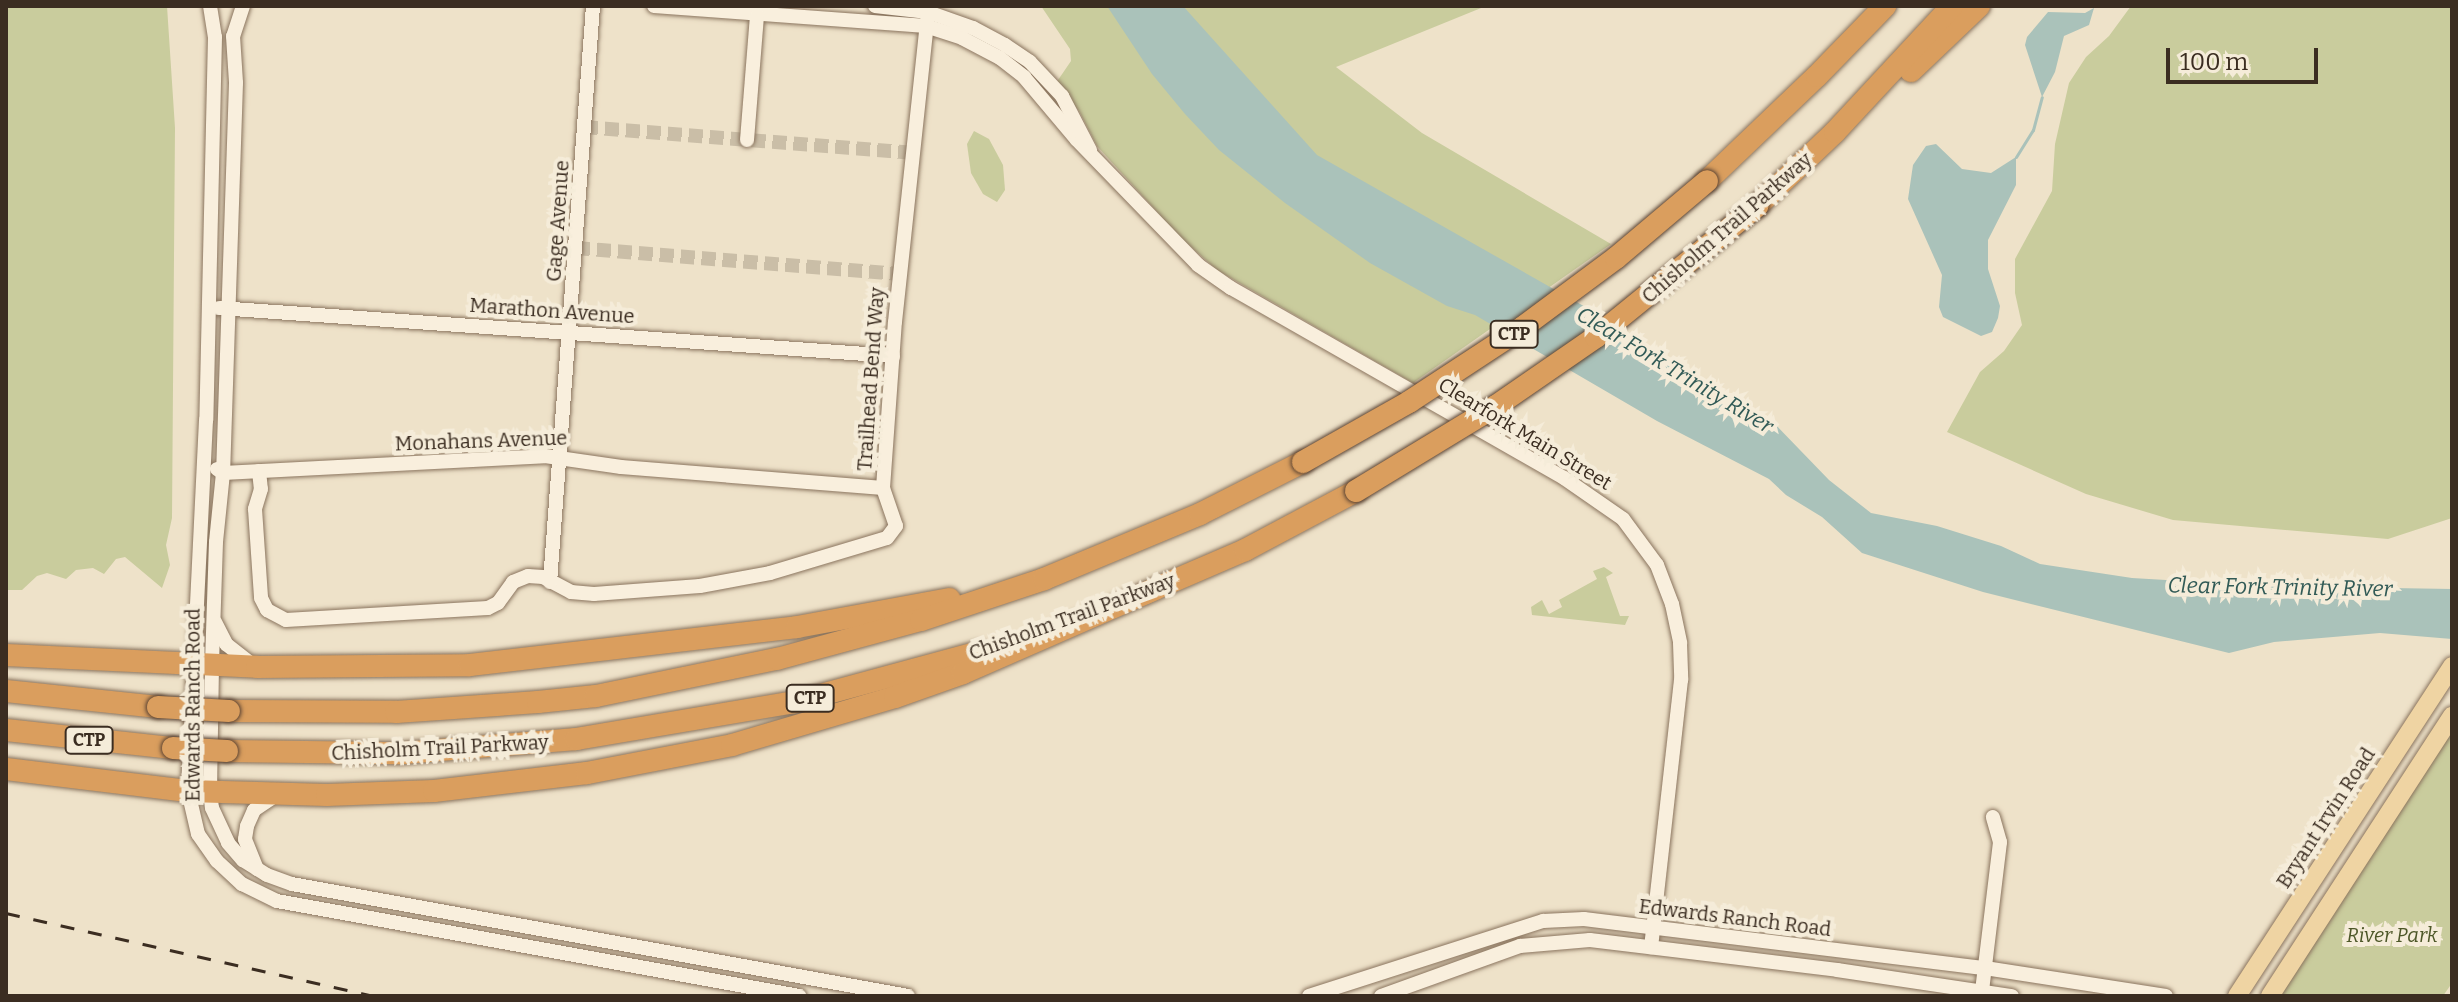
<!DOCTYPE html>
<html>
<head>
<meta charset="utf-8">
<style>
	body { margin:0 }
	#map { position:relative; width:2458px; height:1002px; overflow:hidden; background:#eee2c9; font-family:Bitter,serif }
	div>[style] { position:absolute }
	.green>* { inset:0; background:#c9cc9d }
	.water>* { inset:0; background:#aac2ba }
	.stream>* { height:3px; margin:-1.5px; padding:0 1.5px; transform-origin:1.5px; border-radius:1.5px; background:#aac2ba }
	.minor-tunnel>* { height:14px; margin-top:-7px; transform-origin:0; background:repeating-linear-gradient(90deg,#cabea7 0 14px,transparent 0 21px) }
	.roads { filter:drop-shadow(0 0 2px #8a745e) drop-shadow(0 0 2px #8a745e) }
	.minor>* { height:14px; margin:-7px; padding:0 7px; transform-origin:7px; border-radius:7px; background:#f9efdd }
	.major>* { height:18px; margin:-9px; padding:0 9px; transform-origin:9px; border-radius:9px; background:#efd4a3 }
	.highway>* { height:22px; margin:-11px; padding:0 11px; transform-origin:11px; border-radius:11px; background:#da9e5e }
	.rail>* { height:3px; margin-top:-1.5px; transform-origin:0; background:repeating-linear-gradient(90deg,#3b2d21 0 14px,transparent 0 28px) }
	.bridges { filter:drop-shadow(0 0 2px #594232) drop-shadow(0 0 2px #594232) }
	.highway-bridge>* { height:22px; margin:-11px; padding:0 11px; transform-origin:11px; border-radius:11px; background:#da9e5e }
	span { translate:-50% -50%; white-space:nowrap; text-align:center; line-height:1.15; -webkit-text-stroke:8px #f5ecd9; paint-order:stroke }
	.shield-label span { padding:2px 6px; background:#f5ecd9; border:2px solid; border-radius:6px; -webkit-text-stroke-width:0 }
	.shield-label { font-size:18px; color:#3b2d21; font-weight:700 }
	.street-label { font-size:20px; color:#3b2d21 }
	.park-label { font-size:20px; color:#4d5728; font-style:italic }
	.water-label { font-size:22px; color:#315a56; font-style:italic }
	.frame { position:absolute; inset:0; border:8px solid #3b2d21; pointer-events:none }
	.scale { position:absolute; left:2166px; top:48px; width:152px; height:36px; box-sizing:border-box; border:4px solid #3b2d21; border-top:0; padding-left:10px; font-size:24px; line-height:28px; white-space:nowrap; color:#3b2d21; -webkit-text-stroke:6px #f5ecd9; paint-order:stroke }
</style>
</head>
<body>
<div id="map">
	<div class="green">
		<div style="clip-path:polygon(6px 6px,167px 6px,175px 128px,172px 518px,166px 545px,170px 565px,162px 588px,125px 557px,116px 559px,104px 574px,93px 568px,76px 570px,66px 579px,47px 573px,37px 576px,22px 590px,6px 590px)"></div>
		<div style="clip-path:polygon(1041px 6px,1486px 6px,1336px 67px,1422px 133px,1611px 244px,1413px 383px,1217px 270px,1180px 237px,1097px 146px,1079px 111px,1056px 83px,1071px 61px,1070px 49px)"></div>
		<div style="clip-path:polygon(2131px 6px,2452px 6px,2452px 518px,2388px 539px,2173px 520px,2086px 494px,1947px 432px,1980px 372px,2004px 351px,2022px 325px,2015px 293px,2015px 259px,2052px 191px,2055px 144px,2069px 83px,2086px 57px,2109px 36px)"></div>
		<div style="clip-path:polygon(974px 131px,989px 139px,1003px 165px,1005px 190px,997px 202px,983px 194px,971px 173px,967px 144px)"></div>
		<div style="clip-path:polygon(1604px 567px,1613px 573px,1606px 577px,1620px 616px,1629px 616px,1625px 625px,1532px 615px,1531px 607px,1542px 600px,1549px 614px,1562px 607px,1559px 600px,1597px 579px,1593px 571px)"></div>
		<div style="clip-path:polygon(2452px 730px,2452px 983px,2443px 996px,2280px 996px)"></div>
	</div>
	<div class="water">
		<div style="clip-path:polygon(1107px 6px,1183px 6px,1317px 155px,1596px 313px,1688px 375px,1774px 423px,1829px 480px,1871px 513px,1937px 526px,2001px 546px,2040px 564px,2132px 578px,2268px 586px,2452px 589px,2452px 639px,2380px 633px,2274px 642px,2229px 653px,1983px 592px,1862px 553px,1822px 517px,1786px 495px,1769px 479px,1657px 421px,1475px 315px,1447px 306px,1370px 263px,1285px 203px,1219px 150px,1185px 114px,1152px 74px)"></div>
		<div style="clip-path:polygon(2094px 8px,2089px 25px,2064px 36px,2055px 72px,2042px 97px,2025px 45px,2027px 37px,2048px 12px,2085px 13px)"></div>
		<div style="clip-path:polygon(1936px 144px,1962px 169px,1991px 173px,2016px 157px,2016px 185px,1988px 240px,1988px 269px,2000px 306px,1998px 318px,1992px 332px,1981px 336px,1943px 317px,1939px 307px,1942px 275px,1908px 199px,1913px 165px,1926px 146px)"></div>
	</div>
	<div class="stream">
		<div style="left:2016px;top:157px;width:32px;rotate:-58deg"></div>
		<div style="left:2033px;top:130px;width:34px;rotate:-75deg"></div>
	</div>
	<div class="minor-tunnel">
		<div style="left:584px;top:127px;width:329px;rotate:4.5deg"></div>
		<div style="left:576px;top:248px;width:325px;rotate:4.6deg"></div>
	</div>
	<div class="roads">
		<div class="minor">
			<div style="left:210px;top:6px;width:31px;rotate:81deg"></div>
			<div style="left:215px;top:37px;width:383px;rotate:91.3deg"></div>
			<div style="left:206px;top:420px;width:371px;rotate:92.8deg"></div>
			<div style="left:188px;top:791px;width:44px;rotate:76.9deg"></div>
			<div style="left:198px;top:834px;width:33px;rotate:55deg"></div>
			<div style="left:217px;top:861px;width:34px;rotate:43deg"></div>
			<div style="left:242px;top:884px;width:39px;rotate:26deg"></div>
			<div style="left:277px;top:901px;width:531px;rotate:10.31deg"></div>
			<div style="left:243px;top:6px;width:32px;rotate:108deg"></div>
			<div style="left:233px;top:36px;width:47px;rotate:86.3deg"></div>
			<div style="left:236px;top:83px;width:390px;rotate:91.9deg"></div>
			<div style="left:223px;top:473px;width:69px;rotate:95.8deg"></div>
			<div style="left:216px;top:542px;width:123px;rotate:91.9deg"></div>
			<div style="left:212px;top:665px;width:127px;rotate:90.9deg"></div>
			<div style="left:210px;top:792px;width:16px;rotate:83deg"></div>
			<div style="left:212px;top:808px;width:38px;rotate:65deg"></div>
			<div style="left:228px;top:843px;width:23px;rotate:49deg"></div>
			<div style="left:243px;top:860px;width:28px;rotate:32deg"></div>
			<div style="left:267px;top:875px;width:27px;rotate:20deg"></div>
			<div style="left:292px;top:884px;width:626px;rotate:10.3deg"></div>
			<div style="left:654px;top:6px;width:273px;rotate:4.2deg"></div>
			<div style="left:926px;top:26px;width:38px;rotate:18deg"></div>
			<div style="left:962px;top:38px;width:43px;rotate:27.8deg"></div>
			<div style="left:1000px;top:58px;width:31px;rotate:38deg"></div>
			<div style="left:1024px;top:77px;width:82px;rotate:49.9deg"></div>
			<div style="left:1077px;top:140px;width:174px;rotate:45.9deg"></div>
			<div style="left:1198px;top:265px;width:40px;rotate:34.9deg"></div>
			<div style="left:1231px;top:288px;width:383px;rotate:29.7deg"></div>
			<div style="left:1564px;top:478px;width:72px;rotate:34.8deg"></div>
			<div style="left:1623px;top:519px;width:57px;rotate:53.5deg"></div>
			<div style="left:1657px;top:565px;width:42px;rotate:69deg"></div>
			<div style="left:1672px;top:604px;width:40px;rotate:78deg"></div>
			<div style="left:1680px;top:643px;width:37px;rotate:88deg"></div>
			<div style="left:1681px;top:680px;width:269px;rotate:96.4deg"></div>
			<div style="left:875px;top:6px;width:53px;rotate:6.5deg"></div>
			<div style="left:928px;top:12px;width:48px;rotate:19.6deg"></div>
			<div style="left:973px;top:28px;width:36px;rotate:28deg"></div>
			<div style="left:1005px;top:45px;width:30px;rotate:34deg"></div>
			<div style="left:1030px;top:62px;width:47px;rotate:46.7deg"></div>
			<div style="left:1062px;top:96px;width:61px;rotate:62.6deg"></div>
			<div style="left:747px;top:140px;width:125px;rotate:-85.4deg"></div>
			<div style="left:219px;top:308px;width:676px;rotate:4.07deg"></div>
			<div style="left:217px;top:469px;width:7px;rotate:34deg"></div>
			<div style="left:223px;top:473px;width:322px;rotate:-3deg"></div>
			<div style="left:545px;top:456px;width:77px;rotate:8.2deg"></div>
			<div style="left:621px;top:467px;width:263px;rotate:4.6deg"></div>
			<div style="left:259px;top:471px;width:18px;rotate:84deg"></div>
			<div style="left:261px;top:489px;width:21px;rotate:107deg"></div>
			<div style="left:255px;top:509px;width:89px;rotate:86.1deg"></div>
			<div style="left:261px;top:598px;width:13px;rotate:63deg"></div>
			<div style="left:267px;top:610px;width:21px;rotate:28deg"></div>
			<div style="left:286px;top:620px;width:202px;rotate:-3.4deg"></div>
			<div style="left:488px;top:608px;width:11px;rotate:-27deg"></div>
			<div style="left:498px;top:603px;width:26px;rotate:-54deg"></div>
			<div style="left:513px;top:582px;width:16px;rotate:-22deg"></div>
			<div style="left:528px;top:576px;width:15px;rotate:4deg"></div>
			<div style="left:543px;top:577px;width:32px;rotate:28deg"></div>
			<div style="left:571px;top:592px;width:23px;rotate:5deg"></div>
			<div style="left:594px;top:594px;width:106px;rotate:-4.3deg"></div>
			<div style="left:700px;top:586px;width:71px;rotate:-10.5deg"></div>
			<div style="left:770px;top:573px;width:122px;rotate:-16.7deg"></div>
			<div style="left:887px;top:538px;width:15px;rotate:-53deg"></div>
			<div style="left:896px;top:526px;width:40px;rotate:-108.9deg"></div>
			<div style="left:883px;top:488px;width:166px;rotate:-85.9deg"></div>
			<div style="left:895px;top:322px;width:318px;rotate:-83.9deg"></div>
			<div style="left:550px;top:582px;width:578px;rotate:-85.73deg"></div>
			<div style="left:215px;top:622px;width:25px;rotate:63deg"></div>
			<div style="left:226px;top:644px;width:34px;rotate:38deg"></div>
			<div style="left:257px;top:869px;width:32px;rotate:-112deg"></div>
			<div style="left:245px;top:839px;width:13px;rotate:-81deg"></div>
			<div style="left:247px;top:826px;width:17px;rotate:-66deg"></div>
			<div style="left:254px;top:810px;width:27px;rotate:-34deg"></div>
			<div style="left:1982px;top:991px;width:150px;rotate:-83.1deg"></div>
			<div style="left:2000px;top:842px;width:26px;rotate:-106deg"></div>
			<div style="left:1309px;top:996px;width:246px;rotate:-17.8deg"></div>
			<div style="left:1543px;top:921px;width:41px;rotate:-2.8deg"></div>
			<div style="left:1584px;top:919px;width:404px;rotate:7deg"></div>
			<div style="left:1985px;top:968px;width:183px;rotate:8.8deg"></div>
			<div style="left:1381px;top:996px;width:148px;rotate:-19.8deg"></div>
			<div style="left:1520px;top:946px;width:70px;rotate:-4.9deg"></div>
			<div style="left:1590px;top:940px;width:249px;rotate:6.9deg"></div>
			<div style="left:1837px;top:970px;width:177px;rotate:8.5deg"></div>
		</div>
		<div class="major">
			<div style="left:2237px;top:996px;width:394px;rotate:-56.9deg"></div>
			<div style="left:2270px;top:996px;width:334px;rotate:-57deg"></div>
		</div>
		<div class="highway">
			<div style="left:1911px;top:71px;width:94px;rotate:-43.7deg"></div>
			<div style="left:1707px;top:181px;width:152px;rotate:-43.7deg"></div>
			<div style="left:1817px;top:76px;width:98px;rotate:-45.8deg"></div>
			<div style="left:1757px;top:206px;width:108px;rotate:-43.5deg"></div>
			<div style="left:1835px;top:132px;width:172px;rotate:-47.1deg"></div>
			<div style="left:1143px;top:594px;width:111px;rotate:-23.3deg"></div>
			<div style="left:1245px;top:550px;width:126px;rotate:-28deg"></div>
			<div style="left:6px;top:655px;width:251px;rotate:2.7deg"></div>
			<div style="left:257px;top:667px;width:213px;rotate:-0.5deg"></div>
			<div style="left:470px;top:665px;width:329px;rotate:-6.6deg"></div>
			<div style="left:797px;top:627px;width:155px;rotate:-10.4deg"></div>
			<div style="left:6px;top:691px;width:153px;rotate:6deg"></div>
			<div style="left:229px;top:711px;width:167px;rotate:0.3deg"></div>
			<div style="left:396px;top:712px;width:142px;rotate:-4deg"></div>
			<div style="left:538px;top:702px;width:58px;rotate:-5.9deg"></div>
			<div style="left:596px;top:696px;width:185px;rotate:-11.6deg"></div>
			<div style="left:777px;top:659px;width:149px;rotate:-15.2deg"></div>
			<div style="left:921px;top:620px;width:130px;rotate:-18.4deg"></div>
			<div style="left:1044px;top:579px;width:169px;rotate:-22.6deg"></div>
			<div style="left:1200px;top:514px;width:115px;rotate:-26.8deg"></div>
			<div style="left:6px;top:730px;width:168px;rotate:6.2deg"></div>
			<div style="left:227px;top:751px;width:176px;rotate:0.7deg"></div>
			<div style="left:403px;top:753px;width:174px;rotate:-4.6deg"></div>
			<div style="left:576px;top:739px;width:222px;rotate:-9.6deg"></div>
			<div style="left:795px;top:702px;width:191px;rotate:-15.2deg"></div>
			<div style="left:6px;top:769px;width:183px;rotate:6.9deg"></div>
			<div style="left:188px;top:791px;width:139px;rotate:1.6deg"></div>
			<div style="left:327px;top:795px;width:107px;rotate:-2.1deg"></div>
			<div style="left:434px;top:791px;width:154px;rotate:-6.7deg"></div>
			<div style="left:587px;top:773px;width:148px;rotate:-10.9deg"></div>
			<div style="left:732px;top:745px;width:170px;rotate:-16.4deg"></div>
			<div style="left:895px;top:697px;width:72px;rotate:-19.4deg"></div>
			<div style="left:963px;top:673px;width:210px;rotate:-23.6deg"></div>
		</div>
	</div>
	<div class="rail">
		<div style="left:6px;top:913px;width:376px;rotate:12.7deg"></div>
	</div>
	<div class="bridges">
		<div class="highway-bridge">
			<div style="left:1303px;top:462px;width:122px;rotate:-29.5deg"></div>
			<div style="left:1409px;top:402px;width:136px;rotate:-33.3deg"></div>
			<div style="left:1523px;top:327px;width:116px;rotate:-36.6deg"></div>
			<div style="left:1616px;top:258px;width:119px;rotate:-40.2deg"></div>
			<div style="left:1356px;top:491px;width:164px;rotate:-31.3deg"></div>
			<div style="left:1496px;top:406px;width:121px;rotate:-34.6deg"></div>
			<div style="left:1596px;top:337px;width:208px;rotate:-39.1deg"></div>
			<div style="left:158px;top:707px;width:71px;rotate:3.2deg"></div>
			<div style="left:173px;top:748px;width:54px;rotate:3.2deg"></div>
		</div>
	</div>
	<div class="shield-label">
		<span style="left:1514px;top:334px">CTP</span>
		<span style="left:810px;top:698px">CTP</span>
		<span style="left:89px;top:740px">CTP</span>
	</div>
	<div class="street-label">
		<span style="left:558px;top:221px;rotate:-86deg">Gage Avenue</span>
		<span style="left:1727px;top:228px;rotate:-41deg">Chisholm Trail Parkway</span>
		<span style="left:552px;top:311px;rotate:4deg">Marathon Avenue</span>
		<span style="left:871px;top:379px;rotate:-86deg">Trailhead Bend Way</span>
		<span style="left:1525px;top:434px;rotate:31deg">Clearfork Main Street</span>
		<span style="left:481px;top:441px;rotate:-2deg">Monahans Avenue</span>
		<span style="left:1072px;top:617px;rotate:-20deg">Chisholm Trail Parkway</span>
		<span style="left:193px;top:705px;rotate:-90deg">Edwards Ranch Road</span>
		<span style="left:440px;top:748px;rotate:-3deg">Chisholm Trail Parkway</span>
		<span style="left:2326px;top:818px;rotate:-57deg">Bryant Irvin Road</span>
		<span style="left:1735px;top:918px;rotate:7deg">Edwards Ranch Road</span>
	</div>
	<div class="park-label">
		<span style="left:2392px;top:935px">River Park</span>
	</div>
	<div class="water-label">
		<span style="left:1675px;top:370px;rotate:31deg">Clear Fork Trinity River</span>
		<span style="left:2280px;top:587px;rotate:1deg">Clear Fork Trinity River</span>
	</div>
	<div class="frame"></div>
	<div class="scale">100 m</div>
</div>
</body>
</html>
